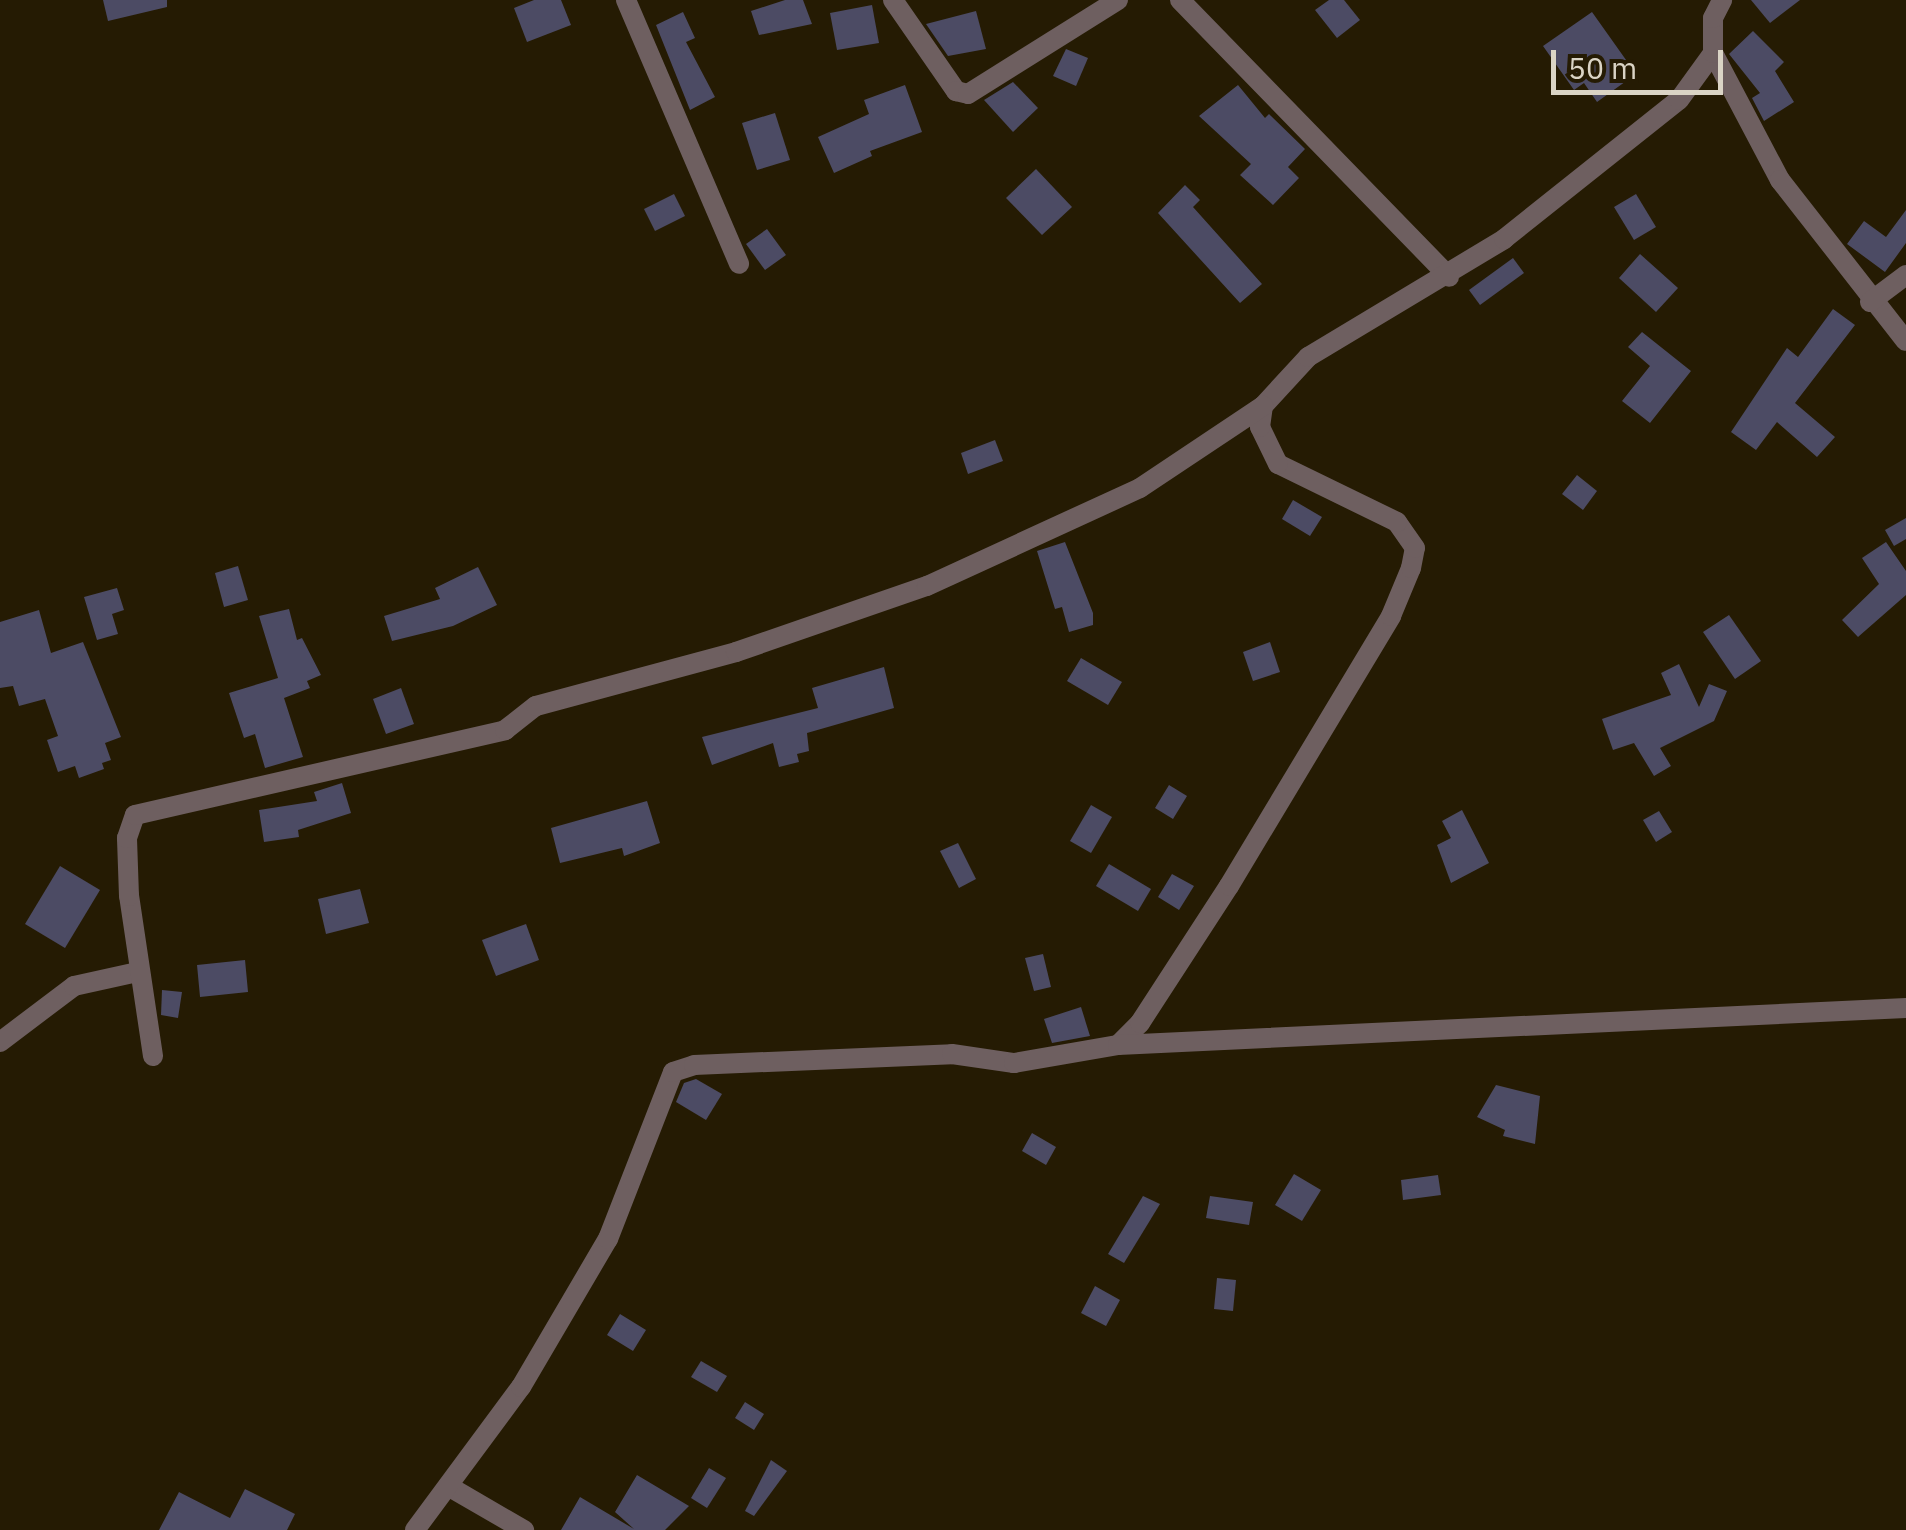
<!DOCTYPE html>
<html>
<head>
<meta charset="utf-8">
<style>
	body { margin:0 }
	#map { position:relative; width:1906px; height:1530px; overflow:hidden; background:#251b03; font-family:"IBM Plex Sans",sans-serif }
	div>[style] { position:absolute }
	.building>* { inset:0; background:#4c4b64 }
	.minor>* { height:20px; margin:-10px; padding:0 10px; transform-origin:10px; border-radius:10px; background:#6e5f60 }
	span { translate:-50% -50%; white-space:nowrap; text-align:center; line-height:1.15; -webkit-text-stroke:8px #251b03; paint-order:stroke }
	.scale { position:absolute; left:1551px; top:50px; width:172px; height:45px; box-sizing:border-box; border:5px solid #dad4c5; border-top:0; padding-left:12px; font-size:30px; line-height:35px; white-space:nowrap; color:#dad4c5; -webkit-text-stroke:8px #251b03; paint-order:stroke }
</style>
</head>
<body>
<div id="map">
	<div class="building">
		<div style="clip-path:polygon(103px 0,167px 0,167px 7px,108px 21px)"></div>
		<div style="clip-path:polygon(534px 0,561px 0,571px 25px,527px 42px,514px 8px)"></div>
		<div style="clip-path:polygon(785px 0,803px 0,812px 24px,759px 35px,751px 11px)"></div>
		<div style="clip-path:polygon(1329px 0,1344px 0,1360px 20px,1337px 38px,1315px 10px)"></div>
		<div style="clip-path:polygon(1751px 0,1800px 0,1770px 23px)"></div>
		<div style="clip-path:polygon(872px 5px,879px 43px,837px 50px,830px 13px)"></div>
		<div style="clip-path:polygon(976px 11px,986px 49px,948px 56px,926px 24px)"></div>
		<div style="clip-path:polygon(683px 12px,695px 38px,686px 42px,715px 97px,690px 110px,656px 25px)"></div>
		<div style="clip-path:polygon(1592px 12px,1636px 74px,1597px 102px,1584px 83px,1574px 90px,1543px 46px)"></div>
		<div style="clip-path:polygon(1753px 31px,1784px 62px,1775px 71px,1794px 102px,1764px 121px,1752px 98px,1760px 93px,1729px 54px)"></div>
		<div style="clip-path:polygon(1066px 49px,1088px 58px,1076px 86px,1053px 76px)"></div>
		<div style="clip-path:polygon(1013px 82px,1038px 108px,1013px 132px,984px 100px)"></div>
		<div style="clip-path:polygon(905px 85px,922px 132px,870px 151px,872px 156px,834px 173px,818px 137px,869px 114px,864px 100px)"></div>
		<div style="clip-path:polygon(1238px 85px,1265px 118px,1269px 114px,1305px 149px,1288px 167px,1299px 178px,1273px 205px,1240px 175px,1251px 164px,1199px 116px)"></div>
		<div style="clip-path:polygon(775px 113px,790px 160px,757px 170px,742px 123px)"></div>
		<div style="clip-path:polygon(1036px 169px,1072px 207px,1042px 235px,1006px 198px)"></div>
		<div style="clip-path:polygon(1185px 185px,1200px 200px,1193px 207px,1262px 284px,1240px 303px,1158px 213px)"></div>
		<div style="clip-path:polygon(674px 194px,685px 216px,655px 231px,644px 209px)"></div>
		<div style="clip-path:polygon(1636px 194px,1656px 227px,1634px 240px,1614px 207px)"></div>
		<div style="clip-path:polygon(1906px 210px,1906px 243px,1885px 272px,1847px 244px,1864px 221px,1886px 237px)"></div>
		<div style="clip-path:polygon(767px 229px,786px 255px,765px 270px,746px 244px)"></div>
		<div style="clip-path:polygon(1640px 254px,1678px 288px,1656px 312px,1619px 278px)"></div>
		<div style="clip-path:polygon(1513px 258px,1524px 273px,1480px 305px,1469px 290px)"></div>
		<div style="clip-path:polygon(1833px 309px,1855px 325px,1795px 403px,1835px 437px,1817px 457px,1777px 422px,1756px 450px,1731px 432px,1787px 348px,1798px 357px)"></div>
		<div style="clip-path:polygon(1642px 332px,1691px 371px,1650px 423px,1622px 401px,1650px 366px,1628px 347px)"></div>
		<div style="clip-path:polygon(995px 440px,1003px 461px,968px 474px,961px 453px)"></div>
		<div style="clip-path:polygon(1577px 475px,1597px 491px,1583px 510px,1562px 494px)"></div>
		<div style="clip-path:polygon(1293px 500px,1322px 517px,1310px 536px,1282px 519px)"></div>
		<div style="clip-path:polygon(1906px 518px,1906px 539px,1894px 546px,1885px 530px)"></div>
		<div style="clip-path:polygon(1065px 542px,1093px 613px,1093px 625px,1069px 632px,1062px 607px,1055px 609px,1037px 551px)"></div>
		<div style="clip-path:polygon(1886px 542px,1906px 571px,1906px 595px,1858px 637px,1842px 620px,1879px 584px,1862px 558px)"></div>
		<div style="clip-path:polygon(238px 566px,248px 600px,224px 607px,215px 573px)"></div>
		<div style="clip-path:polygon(478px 567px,497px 605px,453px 626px,392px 641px,384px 616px,440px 599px,435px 588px)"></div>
		<div style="clip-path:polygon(117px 588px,124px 610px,112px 614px,118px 634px,97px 640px,84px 597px)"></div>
		<div style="clip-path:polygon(289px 609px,297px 640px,302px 638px,321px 675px,307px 681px,310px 688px,284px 698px,303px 757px,265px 768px,255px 734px,244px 738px,229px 693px,278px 678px,259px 616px)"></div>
		<div style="clip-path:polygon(39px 610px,51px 653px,83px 642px,121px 737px,105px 743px,111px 760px,102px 763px,104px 769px,79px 778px,75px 766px,58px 772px,47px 740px,58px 736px,45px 699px,19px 706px,13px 686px,0 688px,0 622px)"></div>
		<div style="clip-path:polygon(1729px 615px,1761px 661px,1735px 679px,1703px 632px)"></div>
		<div style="clip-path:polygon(1270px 642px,1280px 672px,1253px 681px,1243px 652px)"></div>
		<div style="clip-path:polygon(1081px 658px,1122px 682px,1108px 705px,1067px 681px)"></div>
		<div style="clip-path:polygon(1679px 664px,1699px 707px,1709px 684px,1727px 691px,1714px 721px,1660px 748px,1671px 766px,1654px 776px,1634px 743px,1613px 750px,1602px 719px,1671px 695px,1661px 673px)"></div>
		<div style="clip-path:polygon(884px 667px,894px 708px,807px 733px,809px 751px,797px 754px,799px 762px,779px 767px,773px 743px,712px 765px,702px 737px,818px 708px,812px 688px)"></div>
		<div style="clip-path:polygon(401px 688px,414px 724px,386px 734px,373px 699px)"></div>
		<div style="clip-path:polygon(342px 783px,351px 813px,298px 830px,299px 837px,264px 842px,259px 810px,317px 801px,314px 792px)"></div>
		<div style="clip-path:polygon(1169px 785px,1187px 796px,1173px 819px,1155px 808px)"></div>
		<div style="clip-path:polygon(647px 801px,660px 843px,624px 856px,622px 848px,560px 863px,551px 828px)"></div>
		<div style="clip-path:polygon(1091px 805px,1112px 817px,1091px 853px,1070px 841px)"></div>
		<div style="clip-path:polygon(1462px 810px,1489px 863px,1451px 883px,1437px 845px,1451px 838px,1442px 821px)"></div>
		<div style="clip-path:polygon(1659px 811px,1672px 832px,1656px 842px,1643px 820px)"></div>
		<div style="clip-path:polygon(958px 843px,976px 879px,959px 888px,940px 851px)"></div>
		<div style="clip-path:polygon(1109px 864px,1151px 889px,1138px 911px,1096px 886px)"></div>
		<div style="clip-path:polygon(60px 866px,100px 890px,65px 948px,25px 924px)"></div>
		<div style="clip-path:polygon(1172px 874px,1194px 886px,1179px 910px,1158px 897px)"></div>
		<div style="clip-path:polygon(360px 889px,369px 923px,326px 934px,318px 899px)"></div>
		<div style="clip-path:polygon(526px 924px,539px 960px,496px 976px,482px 940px)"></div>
		<div style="clip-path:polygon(1043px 954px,1051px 987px,1034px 991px,1025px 958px)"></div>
		<div style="clip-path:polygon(245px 960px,248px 992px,200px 997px,197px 965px)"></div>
		<div style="clip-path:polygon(162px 990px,182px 992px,178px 1018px,161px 1015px)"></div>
		<div style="clip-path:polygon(1081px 1007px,1090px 1036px,1052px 1043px,1044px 1019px)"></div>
		<div style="clip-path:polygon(696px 1079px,722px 1094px,706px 1120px,676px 1102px,684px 1083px)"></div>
		<div style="clip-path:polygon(1496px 1085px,1540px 1096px,1535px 1144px,1503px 1136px,1505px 1130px,1477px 1117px)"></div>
		<div style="clip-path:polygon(1032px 1133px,1056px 1147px,1046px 1165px,1022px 1151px)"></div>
		<div style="clip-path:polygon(1294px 1174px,1321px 1190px,1302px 1221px,1275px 1205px)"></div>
		<div style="clip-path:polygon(1438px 1175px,1441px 1195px,1403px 1200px,1401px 1180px)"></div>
		<div style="clip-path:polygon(1143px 1196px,1160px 1204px,1124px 1263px,1108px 1254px)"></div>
		<div style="clip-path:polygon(1210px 1196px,1253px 1202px,1249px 1225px,1206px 1218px)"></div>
		<div style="clip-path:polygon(1217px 1278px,1236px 1280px,1233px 1311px,1214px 1309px)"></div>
		<div style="clip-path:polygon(1095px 1286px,1120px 1300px,1106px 1326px,1081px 1313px)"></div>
		<div style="clip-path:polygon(620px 1314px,646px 1330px,633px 1351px,607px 1335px)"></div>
		<div style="clip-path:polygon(701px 1361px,727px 1376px,717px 1392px,691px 1377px)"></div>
		<div style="clip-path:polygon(745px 1402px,764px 1414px,754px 1430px,735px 1418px)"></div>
		<div style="clip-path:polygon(771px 1460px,787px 1471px,754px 1516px,745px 1511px)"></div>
		<div style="clip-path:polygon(709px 1468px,726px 1478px,707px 1508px,691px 1498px)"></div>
		<div style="clip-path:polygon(637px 1475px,689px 1506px,665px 1530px,561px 1530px,580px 1497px,634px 1529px,615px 1512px)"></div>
		<div style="clip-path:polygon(245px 1489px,295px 1514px,287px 1530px,159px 1530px,179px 1492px,230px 1518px)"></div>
	</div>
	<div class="minor">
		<div style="left:626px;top:0;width:287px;rotate:66.8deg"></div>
		<div style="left:893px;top:0;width:111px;rotate:55.3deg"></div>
		<div style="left:956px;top:91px;width:12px;rotate:14deg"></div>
		<div style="left:968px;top:94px;width:177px;rotate:-32.1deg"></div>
		<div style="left:1180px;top:0;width:386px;rotate:45.8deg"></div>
		<div style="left:1713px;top:53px;width:144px;rotate:62.2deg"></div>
		<div style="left:1780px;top:180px;width:204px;rotate:52deg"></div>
		<div style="left:1870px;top:302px;width:45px;rotate:-36.9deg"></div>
		<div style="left:0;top:1042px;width:93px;rotate:-37.1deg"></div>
		<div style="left:74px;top:986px;width:65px;rotate:-12.5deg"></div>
		<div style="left:1118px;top:1045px;width:31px;rotate:-45deg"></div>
		<div style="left:1140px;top:1023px;width:163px;rotate:-57deg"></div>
		<div style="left:1229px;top:886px;width:315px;rotate:-59deg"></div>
		<div style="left:1391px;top:616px;width:52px;rotate:-67.4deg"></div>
		<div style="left:1411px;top:568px;width:20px;rotate:-79deg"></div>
		<div style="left:1415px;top:548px;width:32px;rotate:-125deg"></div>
		<div style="left:1397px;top:522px;width:132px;rotate:-154deg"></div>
		<div style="left:1278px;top:464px;width:41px;rotate:-115.9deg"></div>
		<div style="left:1260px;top:427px;width:21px;rotate:-82deg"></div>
		<div style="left:1263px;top:406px;width:67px;rotate:-47.4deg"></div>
		<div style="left:1308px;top:357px;width:229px;rotate:-31deg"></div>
		<div style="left:1504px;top:239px;width:223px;rotate:-38.5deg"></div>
		<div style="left:1679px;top:100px;width:58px;rotate:-54.1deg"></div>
		<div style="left:1713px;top:53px;width:35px;rotate:-90deg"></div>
		<div style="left:1713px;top:18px;width:20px;rotate:-63deg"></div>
		<div style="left:153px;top:1056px;width:162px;rotate:-98.5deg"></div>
		<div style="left:129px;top:896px;width:58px;rotate:-92deg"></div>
		<div style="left:127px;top:838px;width:24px;rotate:-71deg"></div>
		<div style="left:135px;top:815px;width:380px;rotate:-12.9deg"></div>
		<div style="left:505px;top:730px;width:39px;rotate:-38deg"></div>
		<div style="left:536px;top:706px;width:207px;rotate:-15.1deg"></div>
		<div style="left:736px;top:652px;width:202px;rotate:-19.1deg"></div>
		<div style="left:927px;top:586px;width:234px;rotate:-24.7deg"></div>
		<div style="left:1140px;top:488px;width:148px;rotate:-33.7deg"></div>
		<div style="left:448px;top:1486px;width:88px;rotate:30.1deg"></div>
		<div style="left:415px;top:1530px;width:178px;rotate:-53.5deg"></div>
		<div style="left:521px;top:1387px;width:172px;rotate:-59.6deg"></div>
		<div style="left:608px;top:1239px;width:179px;rotate:-68.7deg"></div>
		<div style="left:673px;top:1072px;width:22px;rotate:-18deg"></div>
		<div style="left:694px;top:1065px;width:258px;rotate:-2.4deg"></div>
		<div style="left:952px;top:1054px;width:63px;rotate:8.3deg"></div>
		<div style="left:1014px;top:1063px;width:106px;rotate:-9.8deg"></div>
		<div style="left:1118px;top:1045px;width:789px;rotate:-2.69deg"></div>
	</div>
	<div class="scale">50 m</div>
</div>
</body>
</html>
